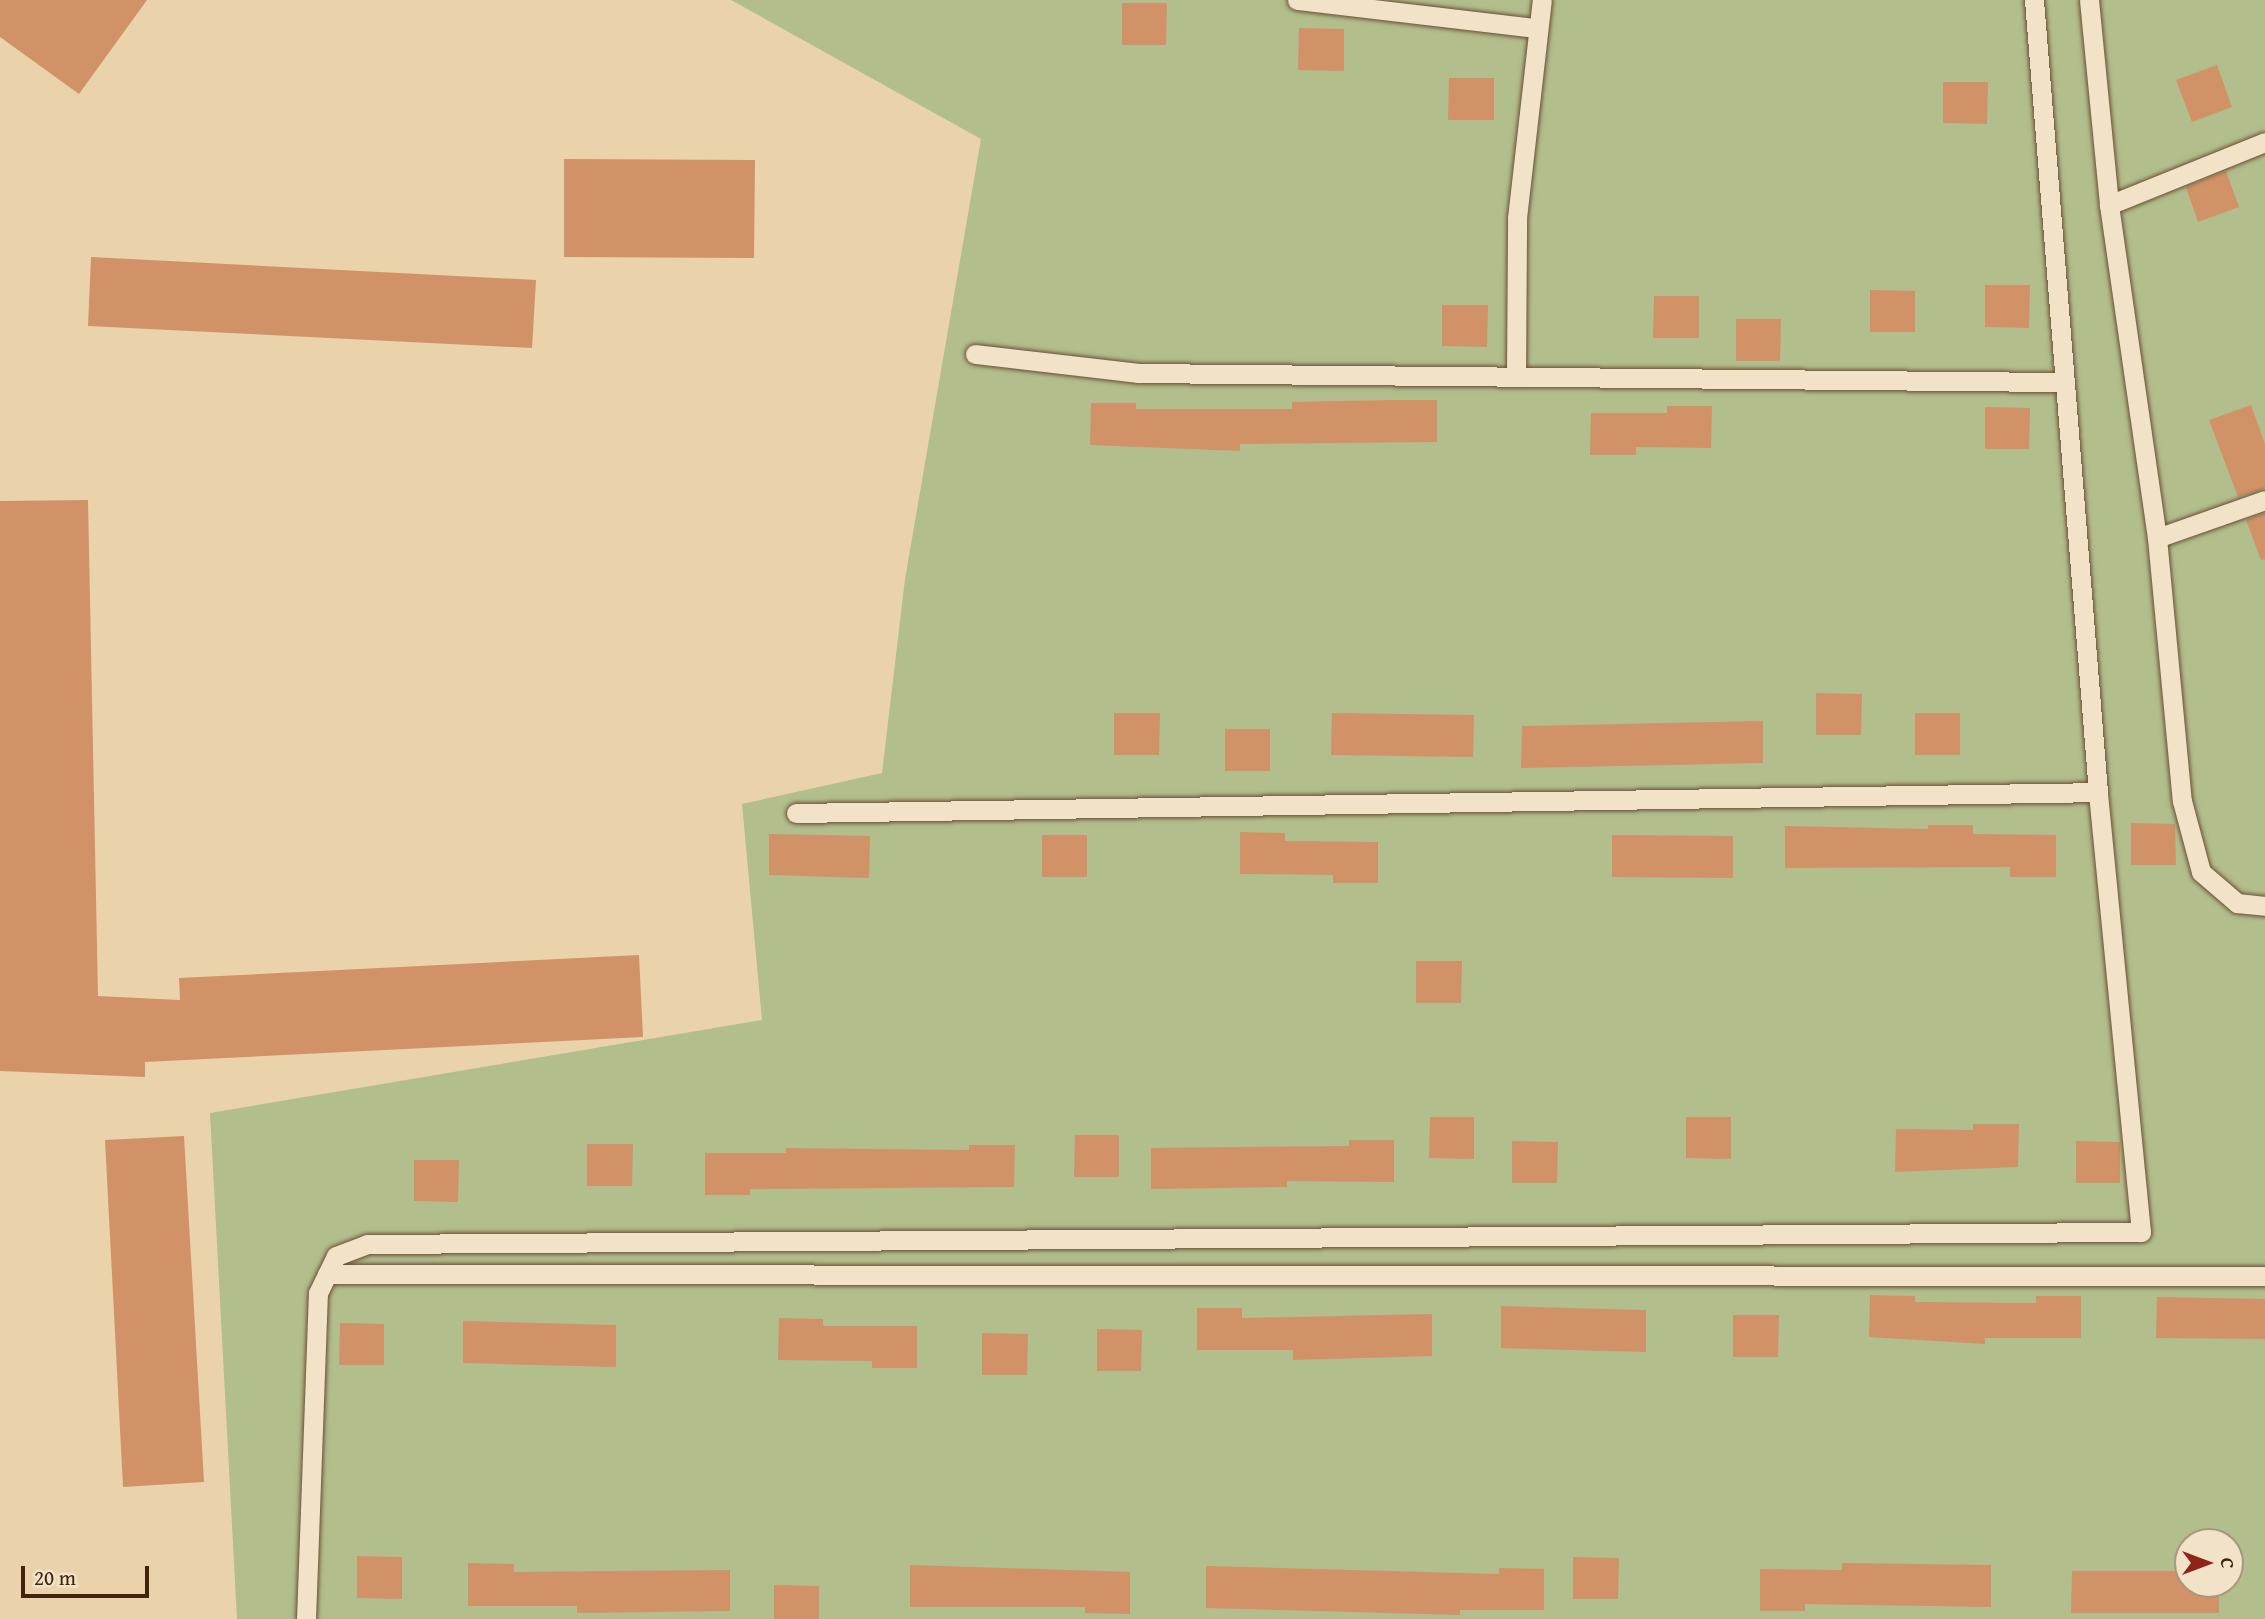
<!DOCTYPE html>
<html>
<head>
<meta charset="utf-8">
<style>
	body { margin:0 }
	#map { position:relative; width:2265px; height:1619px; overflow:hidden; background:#ead3aa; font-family:"Gentium Book Plus",serif }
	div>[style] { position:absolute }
	.green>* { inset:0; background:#b2be8c }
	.building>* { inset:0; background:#d29267 }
	.roads { filter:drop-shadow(0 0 2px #6b4f35) drop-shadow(0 0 2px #6b4f35) }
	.lane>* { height:19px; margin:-9.5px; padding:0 9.5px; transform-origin:9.5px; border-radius:9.5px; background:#f1e2c8 }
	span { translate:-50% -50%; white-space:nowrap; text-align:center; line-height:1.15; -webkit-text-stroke:7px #f1e2c8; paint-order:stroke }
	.north { position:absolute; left:2174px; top:1528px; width:70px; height:70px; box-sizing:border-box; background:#f1e2c8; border:2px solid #ab967e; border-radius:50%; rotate:90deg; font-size:19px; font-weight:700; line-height:28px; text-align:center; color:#41230e }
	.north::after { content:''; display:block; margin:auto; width:24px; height:32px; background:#8f2418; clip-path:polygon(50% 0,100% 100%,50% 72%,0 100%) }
	.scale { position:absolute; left:21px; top:1566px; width:128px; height:32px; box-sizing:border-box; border:4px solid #41230e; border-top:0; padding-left:9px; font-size:21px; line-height:24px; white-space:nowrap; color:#41230e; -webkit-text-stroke:5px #f1e2c8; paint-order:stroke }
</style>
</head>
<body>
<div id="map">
	<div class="green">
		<div style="clip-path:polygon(evenodd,731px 0,2265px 0,2265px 1619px,237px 1619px,210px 1113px,762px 1020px,742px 804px,882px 773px,905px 579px,981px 139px,731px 0,2188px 1542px,2230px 1542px,2230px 1584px,2188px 1584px,2188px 1542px)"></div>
	</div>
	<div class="building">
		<div style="clip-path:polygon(0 0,147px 0,79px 94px,0 37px)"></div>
		<div style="clip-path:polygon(1122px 3px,1167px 3px,1166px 45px,1122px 45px)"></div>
		<div style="clip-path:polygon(1299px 28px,1344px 29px,1344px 71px,1298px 70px)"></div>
		<div style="clip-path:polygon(2217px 65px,2232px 107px,2192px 122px,2176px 80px)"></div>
		<div style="clip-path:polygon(1449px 78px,1494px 78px,1494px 120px,1448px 120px)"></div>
		<div style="clip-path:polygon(1943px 82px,1988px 82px,1987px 124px,1943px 123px)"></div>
		<div style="clip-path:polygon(564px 159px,755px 160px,754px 258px,564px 257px)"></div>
		<div style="clip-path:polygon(2226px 171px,2239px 207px,2198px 222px,2186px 187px)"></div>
		<div style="clip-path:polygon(91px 257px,536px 280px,532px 348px,88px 326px)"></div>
		<div style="clip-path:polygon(1985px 285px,2030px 285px,2029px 328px,1985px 327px)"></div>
		<div style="clip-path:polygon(1870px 290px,1915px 291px,1915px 332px,1870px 332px)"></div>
		<div style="clip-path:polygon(1654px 296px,1699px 296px,1699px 338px,1653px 338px)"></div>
		<div style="clip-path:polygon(1442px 305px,1488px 305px,1487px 347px,1442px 346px)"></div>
		<div style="clip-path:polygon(1736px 319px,1781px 319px,1780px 361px,1736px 361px)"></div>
		<div style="clip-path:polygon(1392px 400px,1437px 400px,1437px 442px,1240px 444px,1240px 451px,1090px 445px,1091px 403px,1136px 403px,1136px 409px,1292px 409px,1292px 402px)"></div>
		<div style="clip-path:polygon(2251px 405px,2265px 444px,2265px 488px,2238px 497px,2209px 420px)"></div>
		<div style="clip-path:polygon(1667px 406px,1712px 406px,1711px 448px,1636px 447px,1636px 455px,1590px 455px,1591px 413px,1667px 413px)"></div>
		<div style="clip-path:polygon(1985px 407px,2030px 408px,2029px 449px,1985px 449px)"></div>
		<div style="clip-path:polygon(88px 500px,98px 996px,180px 1000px,179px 978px,639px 955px,643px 1037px,145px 1062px,145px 1077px,0 1071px,0 501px)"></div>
		<div style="clip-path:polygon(2265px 513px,2265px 559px,2261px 560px,2246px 520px)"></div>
		<div style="clip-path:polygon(1816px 693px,1862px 694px,1861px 735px,1816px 735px)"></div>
		<div style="clip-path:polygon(1114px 713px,1160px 713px,1159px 755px,1114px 755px)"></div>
		<div style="clip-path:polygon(1332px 713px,1474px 715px,1473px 757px,1331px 755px)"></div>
		<div style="clip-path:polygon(1915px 713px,1960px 713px,1960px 755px,1915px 755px)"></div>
		<div style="clip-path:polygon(1763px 721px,1763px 763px,1521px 768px,1522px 726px)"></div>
		<div style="clip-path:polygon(1225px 729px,1270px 729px,1270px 771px,1225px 771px)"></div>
		<div style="clip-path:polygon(2131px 823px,2175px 824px,2176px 865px,2131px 865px)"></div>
		<div style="clip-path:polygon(1928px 825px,1973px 825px,1973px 834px,2056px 835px,2056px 877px,2010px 877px,2010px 867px,1785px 868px,1785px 826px,1928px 829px)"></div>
		<div style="clip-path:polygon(1240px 832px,1285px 833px,1285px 841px,1378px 842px,1378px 883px,1333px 883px,1333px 875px,1240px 874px)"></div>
		<div style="clip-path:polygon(769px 834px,870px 836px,869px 878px,769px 875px)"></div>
		<div style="clip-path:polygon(1042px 835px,1087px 835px,1087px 877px,1042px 877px)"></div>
		<div style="clip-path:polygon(1612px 835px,1733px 836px,1733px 878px,1612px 877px)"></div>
		<div style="clip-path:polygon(1416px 961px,1462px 961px,1461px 1003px,1416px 1003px)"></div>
		<div style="clip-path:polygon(1430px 1117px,1474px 1117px,1474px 1159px,1429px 1158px)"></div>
		<div style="clip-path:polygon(1686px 1117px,1731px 1117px,1731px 1159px,1686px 1158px)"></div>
		<div style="clip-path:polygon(1973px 1124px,2019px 1124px,2018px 1167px,1895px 1172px,1896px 1129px,1973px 1130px)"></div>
		<div style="clip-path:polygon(1075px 1135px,1119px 1135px,1119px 1177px,1074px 1177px)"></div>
		<div style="clip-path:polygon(184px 1136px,204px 1482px,123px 1487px,105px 1140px)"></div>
		<div style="clip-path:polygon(1349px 1140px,1394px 1140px,1394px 1182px,1287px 1181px,1287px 1187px,1151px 1189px,1151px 1148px,1349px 1146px)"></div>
		<div style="clip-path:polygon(1512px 1141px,1558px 1142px,1557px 1183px,1512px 1183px)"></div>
		<div style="clip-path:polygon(2076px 1141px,2120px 1142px,2120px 1183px,2076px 1183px)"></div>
		<div style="clip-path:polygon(587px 1144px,633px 1144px,632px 1186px,587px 1186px)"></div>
		<div style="clip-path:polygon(969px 1145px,1015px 1145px,1014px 1187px,750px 1189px,750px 1195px,705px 1195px,705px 1153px,786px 1153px,786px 1148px,969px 1150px)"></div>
		<div style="clip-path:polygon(414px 1160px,459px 1160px,458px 1202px,414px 1201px)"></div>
		<div style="clip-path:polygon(1870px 1295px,1915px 1296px,1915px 1302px,2036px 1303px,2036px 1296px,2081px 1296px,2081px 1338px,1985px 1338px,1985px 1344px,1869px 1337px)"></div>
		<div style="clip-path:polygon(2157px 1297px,2265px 1299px,2265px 1339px,2156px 1338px)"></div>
		<div style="clip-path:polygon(1501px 1306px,1646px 1310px,1646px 1352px,1501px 1348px)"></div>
		<div style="clip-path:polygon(1197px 1308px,1242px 1308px,1242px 1318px,1432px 1314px,1432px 1356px,1293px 1360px,1293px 1350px,1197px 1350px)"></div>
		<div style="clip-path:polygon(1733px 1315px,1779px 1315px,1778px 1357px,1733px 1357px)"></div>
		<div style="clip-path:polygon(779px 1318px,823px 1319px,823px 1326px,917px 1326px,917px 1368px,872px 1368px,872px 1361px,778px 1360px)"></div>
		<div style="clip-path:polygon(463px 1321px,616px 1325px,616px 1367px,463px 1363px)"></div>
		<div style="clip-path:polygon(340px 1323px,384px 1324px,384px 1365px,339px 1365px)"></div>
		<div style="clip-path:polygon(1097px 1329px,1142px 1330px,1141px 1371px,1097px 1371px)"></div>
		<div style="clip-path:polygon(982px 1333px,1028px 1334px,1027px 1375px,982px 1375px)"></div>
		<div style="clip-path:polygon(357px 1556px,402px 1557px,402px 1599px,357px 1598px)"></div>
		<div style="clip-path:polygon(1573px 1557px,1619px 1558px,1618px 1599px,1573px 1599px)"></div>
		<div style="clip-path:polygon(468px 1563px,514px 1564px,514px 1572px,730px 1570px,730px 1611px,577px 1613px,577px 1606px,468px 1606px)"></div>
		<div style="clip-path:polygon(1842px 1563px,1991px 1565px,1991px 1607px,1805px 1604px,1805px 1611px,1760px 1611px,1760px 1569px,1842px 1570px)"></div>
		<div style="clip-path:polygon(910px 1565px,1130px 1572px,1130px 1614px,1085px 1613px,1085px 1607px,910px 1607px)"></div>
		<div style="clip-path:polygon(1206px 1566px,1499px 1574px,1499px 1568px,1544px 1569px,1544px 1610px,1460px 1610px,1460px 1615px,1206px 1608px)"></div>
		<div style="clip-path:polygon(2072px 1571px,2188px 1571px,2188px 1584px,2219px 1584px,2219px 1613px,2071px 1613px)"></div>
		<div style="clip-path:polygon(774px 1585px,819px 1586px,819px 1619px,774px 1619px)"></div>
	</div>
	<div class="roads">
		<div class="lane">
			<div style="left:1297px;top:0;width:240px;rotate:6.7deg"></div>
			<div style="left:2089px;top:0;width:206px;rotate:84.4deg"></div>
			<div style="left:2109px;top:205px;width:336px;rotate:81.8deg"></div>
			<div style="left:2157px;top:538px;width:264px;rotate:84.6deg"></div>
			<div style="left:2182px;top:801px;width:73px;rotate:75deg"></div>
			<div style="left:2201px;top:872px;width:48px;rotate:40.7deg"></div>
			<div style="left:2237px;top:903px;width:28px;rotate:6deg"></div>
			<div style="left:2109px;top:205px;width:168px;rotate:-22deg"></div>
			<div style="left:975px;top:354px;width:164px;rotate:6.6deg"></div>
			<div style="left:1138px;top:373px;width:927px;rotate:0.56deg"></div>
			<div style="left:1516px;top:376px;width:158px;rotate:-89.6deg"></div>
			<div style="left:1517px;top:218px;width:219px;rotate:-83.5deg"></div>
			<div style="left:2157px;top:538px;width:114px;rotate:-19.4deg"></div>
			<div style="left:796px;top:813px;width:1302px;rotate:-0.92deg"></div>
			<div style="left:327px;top:1274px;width:1938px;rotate:0.06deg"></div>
			<div style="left:306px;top:1619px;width:326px;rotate:-87.9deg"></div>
			<div style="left:318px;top:1293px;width:41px;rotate:-64.1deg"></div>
			<div style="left:336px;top:1256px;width:33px;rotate:-21deg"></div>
			<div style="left:367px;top:1244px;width:1774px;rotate:-0.39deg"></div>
			<div style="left:2141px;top:1232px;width:442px;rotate:-95.6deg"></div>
			<div style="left:2098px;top:792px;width:795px;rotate:-94.62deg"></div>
		</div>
	</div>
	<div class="north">С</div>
	<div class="scale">20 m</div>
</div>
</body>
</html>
